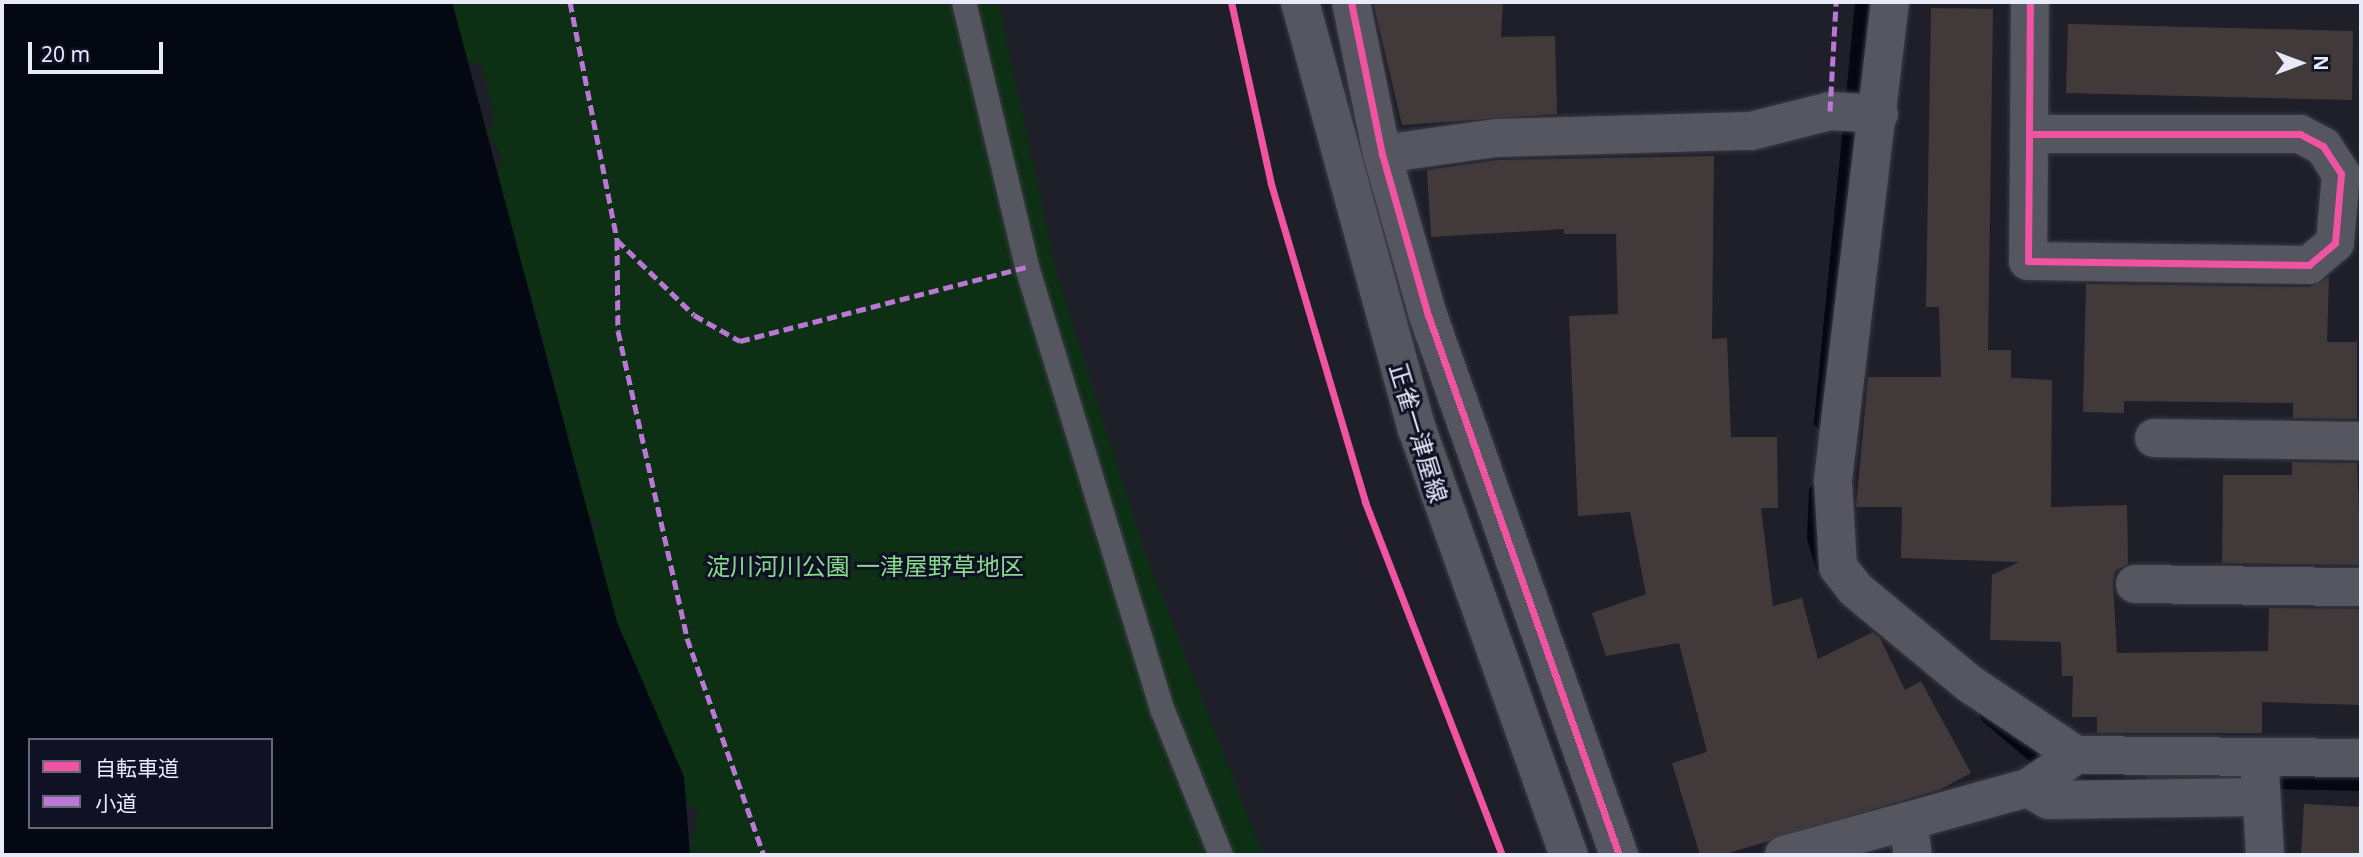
<!DOCTYPE html>
<html>
<head>
<meta charset="utf-8">
<style>
	body { margin:0 }
	#map { position:relative; width:2363px; height:857px; overflow:hidden; background:#1f1f2a; font-family:"Noto Sans","Noto Sans JP",sans-serif }
	div>[style] { position:absolute }
	.green>* { inset:0; background:#0d2f13 }
	.water>* { inset:0; background:#030812 }
	.stream>* { height:14px; margin:-7px; padding:0 7px; transform-origin:7px; border-radius:7px; background:#030812 }
	.building>* { inset:0; background:#423a3a }
	.roads { filter:drop-shadow(0 0 2px #3a3b44) drop-shadow(0 0 2px #3a3b44) }
	.service>* { height:24px; margin:-12px; padding:0 12px; transform-origin:12px; border-radius:12px; background:#55565f }
	.minor>* { height:38px; margin:-19px; padding:0 19px; transform-origin:19px; border-radius:19px; background:#55565f }
	.secondary>* { height:38px; margin:-19px; padding:0 19px; transform-origin:19px; border-radius:19px; background:#55565f }
	.quiet>* { height:5px; margin-top:-2.5px; transform-origin:0; background:repeating-linear-gradient(90deg,#ba77d6 0 10px,transparent 0 15px) }
	.cycleway>* { height:7px; margin:-3.5px; padding:0 3.5px; transform-origin:3.5px; border-radius:3.5px; background:#f153a3 }
	span { translate:-50% -50%; white-space:nowrap; text-align:center; line-height:1.15; -webkit-text-stroke:6px #111125; paint-order:stroke }
	.street-label { font-size:24px; color:#e9eaf9 }
	.park-label { font-size:24px; color:#88da8b }
	.frame { position:absolute; inset:0; border:4px solid #e9eaf9; pointer-events:none }
	.legend { position:absolute; left:28px; top:738px; width:245px; height:91px; box-sizing:border-box; background:#111125; border:2px solid #67687a; margin:0; padding:9px 12px; list-style:none; font-size:21px; color:#e9eaf9 }
	.legend li { display:flex; align-items:center; gap:14px; height:35px }
	.legend b { width:35px; border:2px solid #67687a }
	.north { position:absolute; left:2265px; top:28px; width:70px; height:70px; -webkit-text-stroke:5px #111125; paint-order:stroke; rotate:90deg; font-size:19px; font-weight:700; line-height:28px; text-align:center; color:#e9eaf9 }
	.north::after { content:''; display:block; margin:auto; width:24px; height:32px; background:#e9eaf9; clip-path:polygon(50% 0,100% 100%,50% 72%,0 100%) }
	.scale { position:absolute; left:28px; top:42px; width:135px; height:32px; box-sizing:border-box; border:4px solid #e9eaf9; border-top:0; padding-left:9px; font-size:21px; line-height:24px; white-space:nowrap; color:#e9eaf9; -webkit-text-stroke:5px #111125; paint-order:stroke }
</style>
</head>
<body>
<div id="map">
	<div class="green">
		<div style="clip-path:polygon(426px 2px,998px 2px,1058px 278px,1145px 552px,1263px 855px,689px 855px,698px 809px,660px 797px,577px 546px,597px 525px,571px 493px,566px 429px,527px 281px,487px 204px,502px 158px,487px 131px,495px 120px,481px 64px,457px 60px)"></div>
	</div>
	<div class="water">
		<div style="clip-path:polygon(evenodd,2px 2px,452px 2px,617px 622px,684px 777px,690px 855px,2px 855px,2px 2px,30px 740px,271px 740px,271px 827px,30px 827px,30px 740px)"></div>
	</div>
	<div class="stream">
		<div style="left:1821px;top:422px;width:422px;rotate:-84.4deg"></div>
		<div style="left:1816px;top:491px;width:47px;rotate:92.4deg"></div>
		<div style="left:1814px;top:538px;width:30px;rotate:73deg"></div>
		<div style="left:1987px;top:716px;width:68px;rotate:40.2deg"></div>
		<div style="left:2072px;top:779px;width:68px;rotate:0.8deg"></div>
		<div style="left:2276px;top:782px;width:85px;rotate:1.3deg"></div>
	</div>
	<div class="building">
		<div style="clip-path:polygon(1373px 2px,1503px 2px,1501px 37px,1555px 36px,1557px 114px,1402px 125px)"></div>
		<div style="clip-path:polygon(1931px 8px,1993px 9px,1988px 350px,2011px 350px,2011px 378px,2052px 380px,2051px 507px,2127px 505px,2128px 564px,2115px 571px,2113px 583px,2117px 653px,2268px 651px,2269px 608px,2361px 609px,2361px 705px,2262px 702px,2262px 733px,2097px 733px,2097px 717px,2072px 717px,2073px 676px,2062px 676px,2061px 642px,1990px 640px,1992px 575px,2019px 562px,1901px 558px,1902px 507px,1856px 507px,1868px 377px,1941px 377px,1939px 307px,1926px 307px)"></div>
		<div style="clip-path:polygon(2068px 24px,2353px 31px,2352px 100px,2066px 93px)"></div>
		<div style="clip-path:polygon(1714px 156px,1712px 339px,1727px 338px,1731px 437px,1777px 437px,1778px 508px,1761px 508px,1773px 606px,1802px 598px,1818px 659px,1873px 632px,1880px 638px,1905px 690px,1921px 681px,1971px 773px,1941px 789px,1722px 855px,1700px 855px,1672px 763px,1707px 752px,1679px 643px,1606px 656px,1592px 613px,1646px 594px,1630px 512px,1578px 516px,1569px 316px,1618px 314px,1616px 234px,1564px 234px,1564px 229px,1431px 237px,1427px 170px,1498px 160px)"></div>
		<div style="clip-path:polygon(2329px 277px,2327px 342px,2357px 342px,2357px 419px,2293px 418px,2293px 403px,2124px 401px,2124px 413px,2083px 412px,2086px 284px,2309px 287px)"></div>
		<div style="clip-path:polygon(2292px 462px,2357px 463px,2361px 565px,2222px 563px,2223px 475px,2292px 475px)"></div>
		<div style="clip-path:polygon(2304px 804px,2361px 807px,2361px 855px,2301px 855px)"></div>
	</div>
	<div class="roads">
		<div class="service">
			<div style="left:964px;top:2px;width:272px;rotate:76.6deg"></div>
			<div style="left:1027px;top:267px;width:464px;rotate:73deg"></div>
			<div style="left:1163px;top:711px;width:155px;rotate:68.1deg"></div>
		</div>
		<div class="minor">
			<div style="left:1351px;top:2px;width:155px;rotate:78.5deg"></div>
			<div style="left:1382px;top:154px;width:167px;rotate:74.1deg"></div>
			<div style="left:1428px;top:315px;width:573px;rotate:70.52deg"></div>
			<div style="left:1890px;top:2px;width:483px;rotate:96.8deg"></div>
			<div style="left:1833px;top:482px;width:85px;rotate:86.6deg"></div>
			<div style="left:1838px;top:567px;width:28px;rotate:52deg"></div>
			<div style="left:1855px;top:589px;width:149px;rotate:39.6deg"></div>
			<div style="left:1970px;top:684px;width:128px;rotate:33.8deg"></div>
			<div style="left:2029px;top:134px;width:271px"></div>
			<div style="left:2300px;top:134px;width:26px;rotate:28deg"></div>
			<div style="left:2323px;top:146px;width:33px;rotate:57deg"></div>
			<div style="left:2341px;top:174px;width:69px;rotate:95deg"></div>
			<div style="left:2335px;top:243px;width:34px;rotate:140deg"></div>
			<div style="left:2309px;top:265px;width:281px;rotate:-179.2deg"></div>
			<div style="left:2028px;top:261px;width:127px;rotate:-89.5deg"></div>
			<div style="left:2029px;top:134px;width:132px;rotate:-89.6deg"></div>
			<div style="left:1382px;top:154px;width:115px;rotate:-8deg"></div>
			<div style="left:1496px;top:138px;width:255px;rotate:-1.6deg"></div>
			<div style="left:1751px;top:131px;width:81px;rotate:-14.2deg"></div>
			<div style="left:1830px;top:111px;width:49px;rotate:3.5deg"></div>
			<div style="left:2154px;top:438px;width:207px;rotate:0.8deg"></div>
			<div style="left:2135px;top:584px;width:226px;rotate:0.8deg"></div>
			<div style="left:2260px;top:770px;width:85px;rotate:86.6deg"></div>
			<div style="left:2028px;top:788px;width:24px;rotate:30deg"></div>
			<div style="left:2049px;top:800px;width:211px;rotate:-0.8deg"></div>
			<div style="left:1908px;top:821px;width:34px;rotate:82deg"></div>
			<div style="left:1784px;top:855px;width:253px;rotate:-15.4deg"></div>
			<div style="left:2028px;top:788px;width:58px;rotate:-34.5deg"></div>
			<div style="left:2076px;top:755px;width:285px;rotate:0.6deg"></div>
		</div>
		<div class="secondary">
			<div style="left:1300px;top:2px;width:443px;rotate:74.7deg"></div>
			<div style="left:1417px;top:429px;width:452px;rotate:70.4deg"></div>
		</div>
	</div>
	<div class="quiet">
		<div style="left:570px;top:2px;width:243px;rotate:78.8deg"></div>
		<div style="left:617px;top:240px;width:91px;rotate:89.4deg"></div>
		<div style="left:618px;top:331px;width:315px;rotate:77.3deg"></div>
		<div style="left:687px;top:638px;width:230px;rotate:70.5deg"></div>
		<div style="left:1830px;top:111px;width:109px;rotate:-86.8deg"></div>
		<div style="left:617px;top:240px;width:107px;rotate:44.2deg"></div>
		<div style="left:694px;top:315px;width:53px;rotate:29.5deg"></div>
		<div style="left:740px;top:341px;width:296px;rotate:-14.5deg"></div>
	</div>
	<div class="cycleway">
		<div style="left:1231px;top:2px;width:186px;rotate:77.6deg"></div>
		<div style="left:1271px;top:184px;width:332px;rotate:73.5deg"></div>
		<div style="left:1365px;top:502px;width:379px;rotate:68.8deg"></div>
		<div style="left:1351px;top:2px;width:155px;rotate:78.5deg"></div>
		<div style="left:1382px;top:154px;width:167px;rotate:74.1deg"></div>
		<div style="left:1428px;top:315px;width:573px;rotate:70.52deg"></div>
		<div style="left:2029px;top:134px;width:271px"></div>
		<div style="left:2300px;top:134px;width:26px;rotate:28deg"></div>
		<div style="left:2323px;top:146px;width:33px;rotate:57deg"></div>
		<div style="left:2341px;top:174px;width:69px;rotate:95deg"></div>
		<div style="left:2335px;top:243px;width:34px;rotate:140deg"></div>
		<div style="left:2309px;top:265px;width:281px;rotate:-179.2deg"></div>
		<div style="left:2028px;top:261px;width:127px;rotate:-89.5deg"></div>
		<div style="left:2029px;top:134px;width:132px;rotate:-89.6deg"></div>
	</div>
	<div class="street-label">
		<span style="left:1419px;top:433px;rotate:73deg">正雀一津屋線</span>
	</div>
	<div class="park-label">
		<span style="left:865px;top:566px">淀川河川公園 一津屋野草地区</span>
	</div>
	<div class="frame"></div>
	<ul class="legend">
	<li><b style="height:9px;background:#f153a3"></b>自転車道</li>
	<li><b style="height:9px;background:#ba77d6"></b>小道</li>
	</ul>
	<div class="north">N</div>
	<div class="scale">20 m</div>
</div>
</body>
</html>
